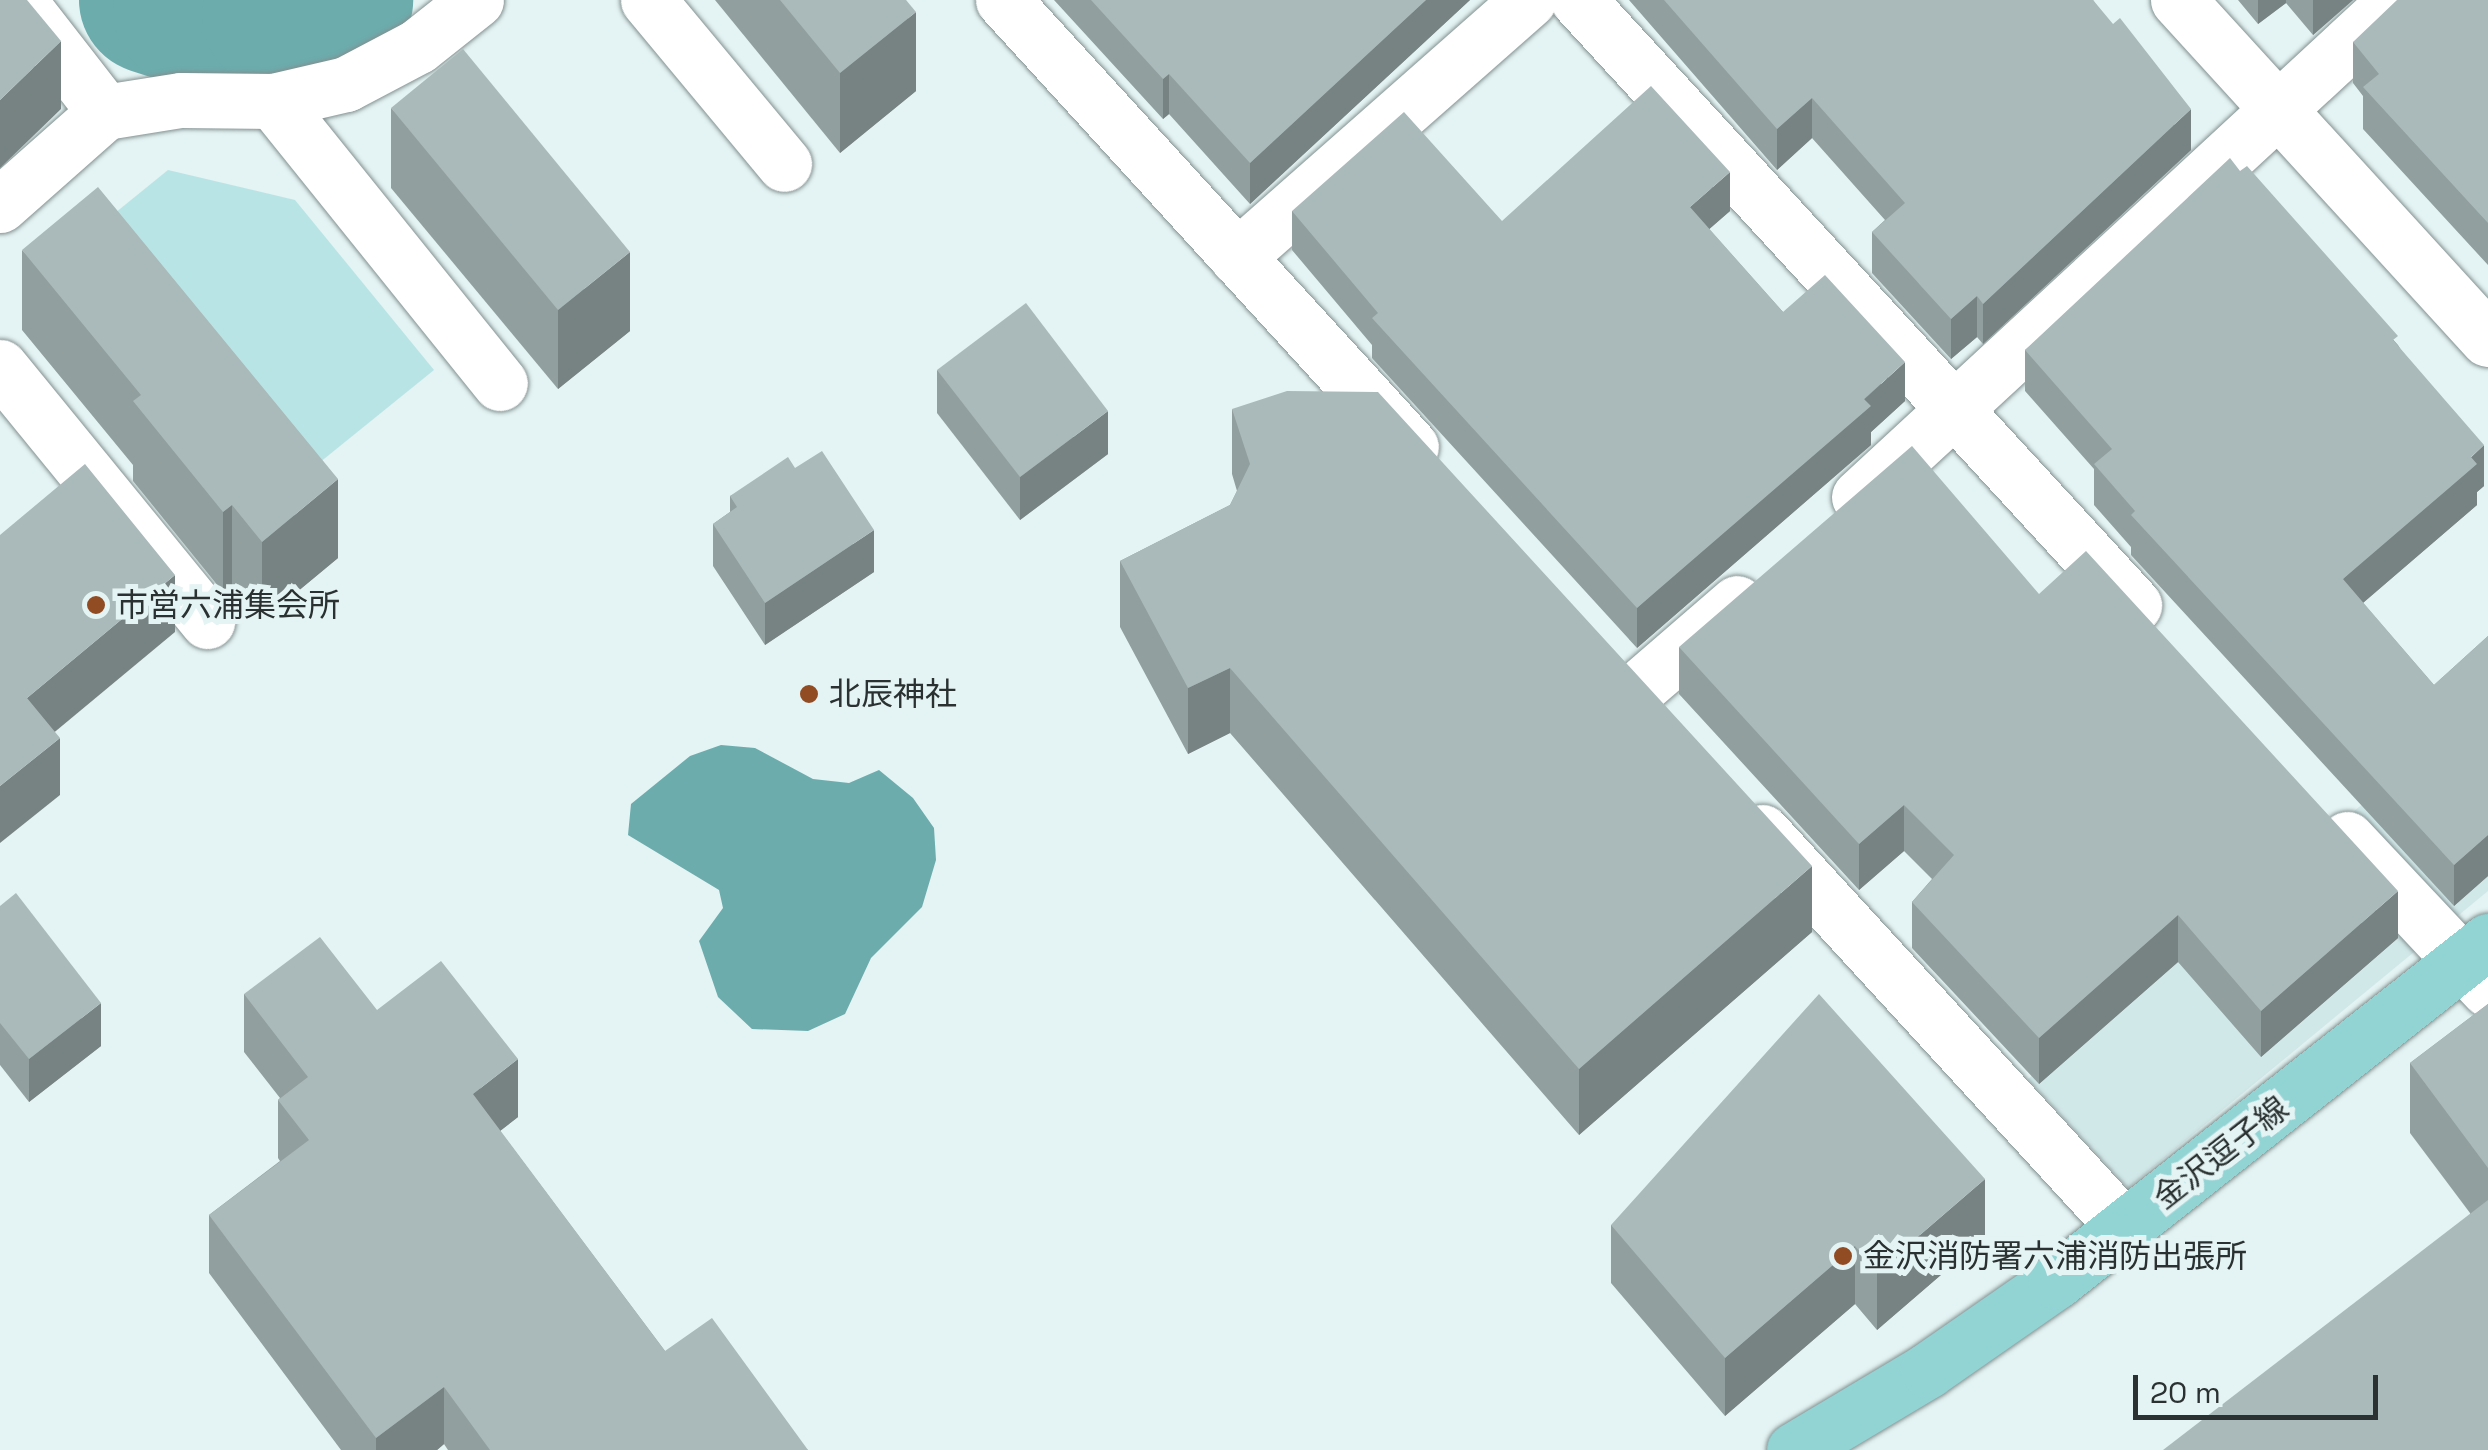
<!DOCTYPE html>
<html>
<head>
<meta charset="utf-8">
<style>
	body { margin:0 }
	#map { position:relative; width:2488px; height:1450px; overflow:hidden; background:#e4f3f3; font-family:"Space Grotesk","Noto Sans JP",sans-serif }
	div>[style] { position:absolute }
	.built>* { inset:0; background:#d1e8e9 }
	.green>* { inset:0; background:#b9e4e5 }
	.water>* { inset:0; background:#6cacad }
	.river>* { height:148px; margin:-74px; padding:0 74px; transform-origin:74px; border-radius:74px; background:#6cacad }
	.roads { filter:drop-shadow(0 0 2px #839090) drop-shadow(0 0 2px #839090) }
	.minor>* { height:55px; margin:-27.5px; padding:0 27.5px; transform-origin:27.5px; border-radius:27.5px; background:#fff }
	.major>* { height:55px; margin:-27.5px; padding:0 27.5px; transform-origin:27.5px; border-radius:27.5px; background:#92d3d4 }
	.wall>* { inset:0; background:#929f9f }
	.shaded-wall>* { inset:0; background:#778282 }
	.building>* { inset:0; background:#aab9b9 }
	.dots>* { width:28px; height:28px; translate:-50% -50%; box-sizing:border-box; border:5px solid #e4f3f3; border-radius:50% }
	span { translate:-50% -50%; white-space:nowrap; text-align:center; line-height:1.15; -webkit-text-stroke:10px #e4f3f3; paint-order:stroke }
	.poi-label { font-size:32px; color:#2b3131 }
	.left { translate:0 -50%; text-align:left }
	.street-label { font-size:32px; color:#2b3131 }
	.scale { position:absolute; left:2133px; top:1375px; width:245px; height:45px; box-sizing:border-box; border:5px solid #2b3131; border-top:0; padding-left:12px; font-size:30px; line-height:35px; white-space:nowrap; color:#2b3131; -webkit-text-stroke:8px #e4f3f3; paint-order:stroke }
</style>
</head>
<body>
<div id="map">
	<div class="built">
		<div style="clip-path:polygon(2488px 701px,2488px 891px,2128px 1188px,2028px 1079px)"></div>
	</div>
	<div class="green">
		<div style="clip-path:polygon(168px 170px,295px 200px,434px 370px,319px 463px,115px 213px)"></div>
	</div>
	<div class="water">
		<div style="clip-path:polygon(721px 745px,755px 748px,813px 779px,849px 783px,879px 770px,913px 798px,934px 828px,936px 860px,922px 907px,871px 958px,845px 1014px,808px 1031px,752px 1029px,718px 997px,699px 941px,723px 908px,719px 890px,628px 835px,631px 804px,690px 756px)"></div>
	</div>
	<div class="river">
		<div style="left:153px;top:0;width:36px;rotate:18deg"></div>
		<div style="left:187px;top:11px;width:89px;rotate:2.6deg"></div>
		<div style="left:276px;top:15px;width:65px;rotate:-13.4deg"></div>
	</div>
	<div class="roads">
		<div class="minor">
			<div style="left:18px;top:0;width:142px;rotate:52.2deg"></div>
			<div style="left:648px;top:0;width:213px;rotate:50.3deg"></div>
			<div style="left:1003px;top:0;width:605px;rotate:47.61deg"></div>
			<div style="left:1578px;top:0;width:822px;rotate:47.42deg"></div>
			<div style="left:2178px;top:0;width:459px;rotate:47.6deg"></div>
			<div style="left:273px;top:101px;width:362px;rotate:51.2deg"></div>
			<div style="left:0;top:205px;width:140px;rotate:-41.5deg"></div>
			<div style="left:105px;top:112px;width:77px;rotate:-9deg"></div>
			<div style="left:181px;top:100px;width:92px;rotate:0.6deg"></div>
			<div style="left:273px;top:101px;width:75px;rotate:-13.1deg"></div>
			<div style="left:346px;top:84px;width:81px;rotate:-27.8deg"></div>
			<div style="left:418px;top:46px;width:74px;rotate:-38.4deg"></div>
			<div style="left:1237px;top:257px;width:389px;rotate:-41.4deg"></div>
			<div style="left:0;top:367px;width:328px;rotate:50.8deg"></div>
			<div style="left:1859px;top:497px;width:732px;rotate:-42.78deg"></div>
			<div style="left:1634px;top:692px;width:136px;rotate:-40.8deg"></div>
			<div style="left:1762px;top:832px;width:537px;rotate:47.49deg"></div>
			<div style="left:2347px;top:839px;width:206px;rotate:46.8deg"></div>
		</div>
		<div class="major">
			<div style="left:1794px;top:1450px;width:156px;rotate:-30.8deg"></div>
			<div style="left:1928px;top:1370px;width:156px;rotate:-34.8deg"></div>
			<div style="left:2056px;top:1281px;width:550px;rotate:-38.2deg"></div>
		</div>
	</div>
	<div class="wall">
		<div style="clip-path:polygon(715px 0,906px 0,916px 91px,840px 153px)"></div>
		<div style="clip-path:polygon(1054px 0,1470px 0,1250px 204px,1169px 114px,1163px 119px)"></div>
		<div style="clip-path:polygon(1629px 0,2093px 0,2191px 150px,1983px 344px,1977px 337px,1951px 359px,1872px 273px,1872px 232px,1885px 220px,1812px 138px,1777px 170px)"></div>
		<div style="clip-path:polygon(2238px 0,2353px 0,2313px 35px,2286px 3px,2258px 24px)"></div>
		<div style="clip-path:polygon(2488px 0,2488px 265px,2363px 129px,2363px 96px,2353px 83px,2353px 42px)"></div>
		<div style="clip-path:polygon(391px 108px,630px 331px,558px 389px,391px 188px)"></div>
		<div style="clip-path:polygon(2240px 171px,2398px 345px,2484px 486px,2477px 492px,2477px 505px,2363px 603px,2434px 685px,2488px 636px,2488px 876px,2454px 906px,2131px 555px,2131px 547px,2094px 505px,2094px 469px,2025px 391px,2025px 350px)"></div>
		<div style="clip-path:polygon(1292px 211px,1502px 221px,1730px 211px,1709px 229px,1783px 312px,1905px 401px,1871px 432px,1871px 445px,1637px 648px,1372px 358px,1372px 345px,1292px 250px)"></div>
		<div style="clip-path:polygon(22px 250px,338px 558px,262px 621px,232px 585px,223px 592px,133px 481px,133px 465px,22px 330px)"></div>
		<div style="clip-path:polygon(937px 370px,1108px 454px,1020px 520px,937px 413px)"></div>
		<div style="clip-path:polygon(1232px 409px,1812px 932px,1579px 1135px,1230px 733px,1188px 754px,1120px 627px,1120px 561px,1230px 505px,1237px 491px,1232px 474px)"></div>
		<div style="clip-path:polygon(795px 468px,874px 572px,765px 645px,713px 566px,713px 524px,730px 512px,730px 496px)"></div>
		<div style="clip-path:polygon(1679px 647px,2398px 938px,2261px 1057px,2178px 962px,2039px 1084px,1912px 948px,1912px 902px,1932px 879px,1904px 851px,1859px 890px,1679px 694px)"></div>
		<div style="clip-path:polygon(0 906px,101px 1046px,29px 1102px,0 1065px)"></div>
		<div style="clip-path:polygon(244px 994px,377px 1010px,518px 1117px,500px 1131px,665px 1351px,808px 1450px,448px 1450px,444px 1444px,437px 1450px,341px 1450px,209px 1273px,209px 1215px,280px 1161px,278px 1158px,278px 1100px,280px 1098px,244px 1052px)"></div>
		<div style="clip-path:polygon(2488px 1004px,2488px 1450px,2470px 1213px,2410px 1133px,2410px 1063px)"></div>
		<div style="clip-path:polygon(1611px 1225px,1985px 1237px,1877px 1330px,1855px 1304px,1725px 1416px,1611px 1283px)"></div>
	</div>
	<div class="shaded-wall">
		<div style="clip-path:polygon(1426px 0,1470px 0,1250px 204px,1250px 163px)"></div>
		<div style="clip-path:polygon(2258px 0,2286px 0,2286px 3px,2258px 24px)"></div>
		<div style="clip-path:polygon(2313px 0,2353px 0,2313px 35px)"></div>
		<div style="clip-path:polygon(916px 12px,916px 91px,840px 153px,840px 73px)"></div>
		<div style="clip-path:polygon(61px 41px,61px 109px,0 168px,0 100px)"></div>
		<div style="clip-path:polygon(1169px 74px,1169px 114px,1163px 119px,1163px 79px)"></div>
		<div style="clip-path:polygon(1812px 98px,1812px 138px,1777px 170px,1777px 129px)"></div>
		<div style="clip-path:polygon(2191px 109px,2191px 150px,1983px 344px,1983px 304px)"></div>
		<div style="clip-path:polygon(1730px 172px,1730px 211px,1690px 246px,1690px 207px)"></div>
		<div style="clip-path:polygon(630px 252px,630px 331px,558px 389px,558px 310px)"></div>
		<div style="clip-path:polygon(1977px 296px,1977px 337px,1951px 359px,1951px 319px)"></div>
		<div style="clip-path:polygon(1905px 362px,1905px 401px,1871px 432px,1871px 445px,1637px 648px,1637px 608px)"></div>
		<div style="clip-path:polygon(1108px 411px,1108px 454px,1020px 520px,1020px 477px)"></div>
		<div style="clip-path:polygon(2484px 445px,2484px 486px,2477px 492px,2477px 505px,2343px 620px,2343px 579px)"></div>
		<div style="clip-path:polygon(338px 479px,338px 558px,262px 621px,262px 542px)"></div>
		<div style="clip-path:polygon(232px 505px,232px 585px,223px 592px,223px 512px)"></div>
		<div style="clip-path:polygon(874px 530px,874px 572px,765px 645px,765px 603px)"></div>
		<div style="clip-path:polygon(175px 575px,175px 632px,27px 755px,27px 698px)"></div>
		<div style="clip-path:polygon(1230px 668px,1230px 733px,1188px 754px,1188px 688px)"></div>
		<div style="clip-path:polygon(60px 738px,60px 795px,0 843px,0 786px)"></div>
		<div style="clip-path:polygon(1904px 805px,1904px 851px,1859px 890px,1859px 844px)"></div>
		<div style="clip-path:polygon(2488px 835px,2488px 876px,2454px 906px,2454px 865px)"></div>
		<div style="clip-path:polygon(1812px 866px,1812px 932px,1579px 1135px,1579px 1069px)"></div>
		<div style="clip-path:polygon(2398px 891px,2398px 938px,2261px 1057px,2261px 1011px)"></div>
		<div style="clip-path:polygon(2178px 915px,2178px 962px,2039px 1084px,2039px 1038px)"></div>
		<div style="clip-path:polygon(101px 1003px,101px 1046px,29px 1102px,29px 1059px)"></div>
		<div style="clip-path:polygon(518px 1059px,518px 1117px,473px 1152px,473px 1094px)"></div>
		<div style="clip-path:polygon(1985px 1179px,1985px 1237px,1877px 1330px,1877px 1272px)"></div>
		<div style="clip-path:polygon(1855px 1246px,1855px 1304px,1725px 1416px,1725px 1358px)"></div>
		<div style="clip-path:polygon(444px 1387px,444px 1444px,437px 1450px,376px 1450px,376px 1438px)"></div>
	</div>
	<div class="building">
		<div style="clip-path:polygon(0 0,27px 0,61px 41px,0 100px)"></div>
		<div style="clip-path:polygon(780px 0,906px 0,916px 12px,840px 73px)"></div>
		<div style="clip-path:polygon(1091px 0,1426px 0,1250px 163px,1169px 74px,1163px 79px)"></div>
		<div style="clip-path:polygon(1664px 0,2093px 0,2113px 24px,2120px 18px,2191px 109px,1983px 304px,1977px 296px,1951px 319px,1872px 232px,1905px 203px,1812px 98px,1777px 129px)"></div>
		<div style="clip-path:polygon(2397px 0,2488px 0,2488px 223px,2363px 87px,2379px 74px,2353px 42px)"></div>
		<div style="clip-path:polygon(463px 49px,630px 252px,558px 310px,391px 108px)"></div>
		<div style="clip-path:polygon(1651px 86px,1730px 172px,1690px 207px,1783px 312px,1825px 275px,1905px 362px,1864px 399px,1871px 406px,1637px 608px,1372px 318px,1378px 313px,1292px 211px,1404px 112px,1502px 221px)"></div>
		<div style="clip-path:polygon(2230px 158px,2240px 171px,2247px 166px,2398px 336px,2393px 340px,2484px 445px,2471px 457px,2477px 464px,2343px 579px,2434px 685px,2488px 636px,2488px 835px,2454px 865px,2131px 515px,2135px 511px,2094px 464px,2112px 449px,2025px 350px)"></div>
		<div style="clip-path:polygon(98px 187px,338px 479px,262px 542px,232px 505px,223px 512px,133px 401px,141px 395px,22px 250px)"></div>
		<div style="clip-path:polygon(1026px 303px,1108px 411px,1020px 477px,937px 370px)"></div>
		<div style="clip-path:polygon(1287px 391px,1378px 392px,1812px 866px,1579px 1069px,1230px 668px,1188px 688px,1120px 561px,1230px 505px,1250px 464px,1232px 409px)"></div>
		<div style="clip-path:polygon(1912px 446px,2039px 594px,2086px 551px,2398px 891px,2261px 1011px,2178px 915px,2039px 1038px,1912px 902px,1954px 855px,1904px 805px,1859px 844px,1679px 647px)"></div>
		<div style="clip-path:polygon(822px 451px,874px 530px,765px 603px,713px 524px,737px 507px,730px 496px,788px 457px,795px 468px)"></div>
		<div style="clip-path:polygon(85px 464px,175px 575px,27px 698px,60px 738px,0 786px,0 535px)"></div>
		<div style="clip-path:polygon(16px 893px,101px 1003px,29px 1059px,0 1023px,0 906px)"></div>
		<div style="clip-path:polygon(320px 937px,377px 1010px,441px 961px,518px 1059px,473px 1094px,665px 1351px,712px 1318px,808px 1450px,490px 1450px,444px 1387px,376px 1438px,209px 1215px,309px 1140px,278px 1100px,308px 1077px,244px 994px)"></div>
		<div style="clip-path:polygon(1819px 994px,1985px 1179px,1877px 1272px,1855px 1246px,1725px 1358px,1611px 1225px)"></div>
		<div style="clip-path:polygon(2488px 1004px,2488px 1168px,2410px 1063px)"></div>
		<div style="clip-path:polygon(2488px 1200px,2488px 1450px,2163px 1450px)"></div>
	</div>
	<div class="dots">
		<div style="left:96px;top:605px;background:#924c24"></div>
		<div style="left:809px;top:694px;background:#924c24"></div>
		<div style="left:1843px;top:1256px;background:#924c24"></div>
	</div>
	<div class="poi-label">
		<span class="left" style="left:116px;top:605px">市営六浦集会所</span>
		<span class="left" style="left:829px;top:694px">北辰神社</span>
		<span class="left" style="left:1863px;top:1256px">金沢消防署六浦消防出張所</span>
	</div>
	<div class="street-label">
		<span style="left:2221px;top:1153px;rotate:-38deg">金沢逗子線</span>
	</div>
	<div class="scale">20 m</div>
</div>
</body>
</html>
